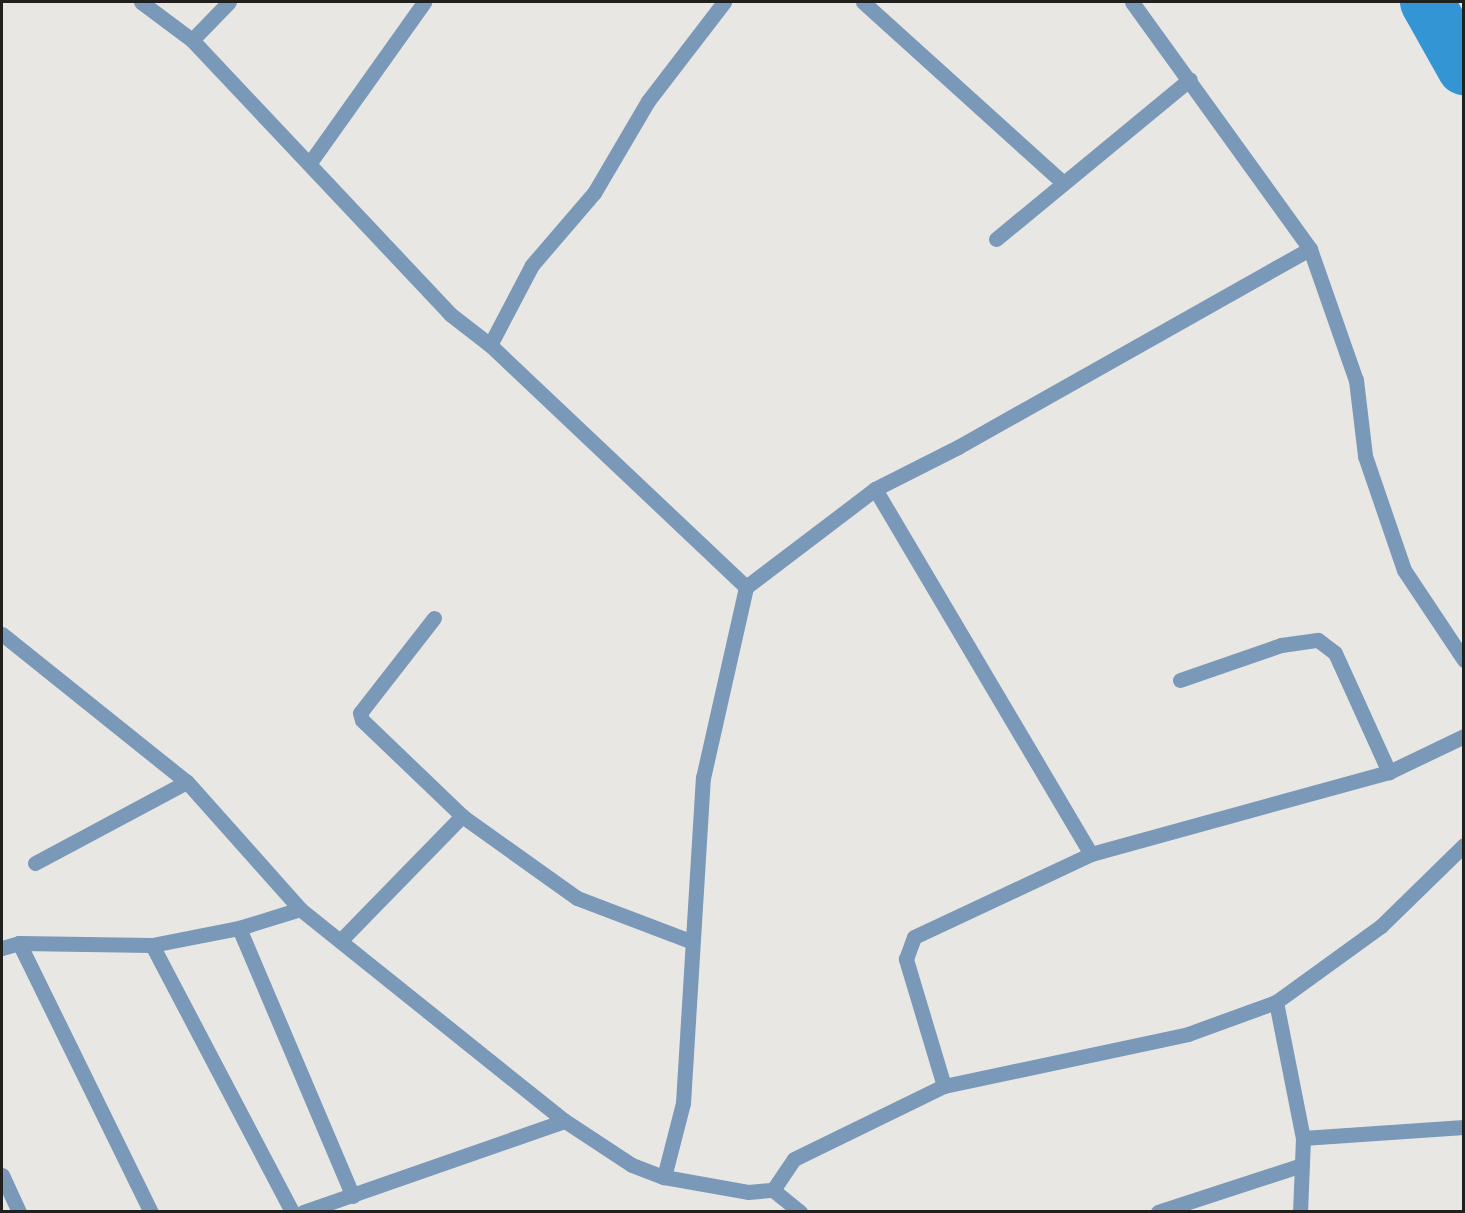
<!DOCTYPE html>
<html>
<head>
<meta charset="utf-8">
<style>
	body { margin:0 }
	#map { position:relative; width:1465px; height:1213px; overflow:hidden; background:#e8e7e4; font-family:"Noto Sans",sans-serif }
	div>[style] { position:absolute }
	.river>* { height:54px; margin:-27px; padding:0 27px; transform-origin:27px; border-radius:27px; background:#3495d4 }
	.minor>* { height:15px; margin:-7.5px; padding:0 7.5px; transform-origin:7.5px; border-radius:7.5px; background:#7a98b8 }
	span { translate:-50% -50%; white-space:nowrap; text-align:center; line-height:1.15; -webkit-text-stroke:6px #e8e7e4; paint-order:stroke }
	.frame { position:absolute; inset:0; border:3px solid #20201f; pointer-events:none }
</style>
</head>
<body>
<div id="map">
	<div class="river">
		<div style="left:1427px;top:2px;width:76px;rotate:60.7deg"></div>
	</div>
	<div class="minor">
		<div style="left:141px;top:2px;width:64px;rotate:36.7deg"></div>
		<div style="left:192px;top:40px;width:53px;rotate:-45.8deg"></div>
		<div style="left:863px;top:2px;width:270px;rotate:42.1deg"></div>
		<div style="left:1132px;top:2px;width:304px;rotate:54.2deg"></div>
		<div style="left:1310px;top:249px;width:139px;rotate:70.7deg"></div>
		<div style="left:1356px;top:380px;width:77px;rotate:83.2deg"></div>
		<div style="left:1365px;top:456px;width:120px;rotate:71.1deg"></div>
		<div style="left:1404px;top:570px;width:108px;rotate:56.3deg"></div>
		<div style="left:192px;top:40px;width:376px;rotate:46.7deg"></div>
		<div style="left:450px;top:314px;width:51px;rotate:37.8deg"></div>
		<div style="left:309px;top:164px;width:199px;rotate:-54.6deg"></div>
		<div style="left:996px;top:239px;width:251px;rotate:-39.5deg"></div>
		<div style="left:875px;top:489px;width:424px;rotate:59.4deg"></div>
		<div style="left:746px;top:587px;width:162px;rotate:-37.2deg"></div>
		<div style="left:875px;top:489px;width:93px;rotate:-26.8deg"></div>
		<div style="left:958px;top:447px;width:404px;rotate:-29.4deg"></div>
		<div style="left:434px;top:618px;width:120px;rotate:127.9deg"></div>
		<div style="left:360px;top:713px;width:7px;rotate:74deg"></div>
		<div style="left:362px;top:720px;width:139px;rotate:43.8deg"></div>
		<div style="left:462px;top:816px;width:141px;rotate:35.5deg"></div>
		<div style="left:577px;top:898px;width:121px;rotate:20.8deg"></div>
		<div style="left:2px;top:634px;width:237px;rotate:38.7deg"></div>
		<div style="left:187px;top:782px;width:170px;rotate:48.3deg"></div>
		<div style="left:300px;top:909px;width:339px;rotate:38.7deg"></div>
		<div style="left:565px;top:1121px;width:80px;rotate:33.3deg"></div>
		<div style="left:632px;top:1165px;width:34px;rotate:21deg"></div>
		<div style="left:664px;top:1177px;width:85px;rotate:10.1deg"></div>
		<div style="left:748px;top:1192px;width:25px;rotate:-5deg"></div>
		<div style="left:773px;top:1190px;width:35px;rotate:39deg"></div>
		<div style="left:1180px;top:680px;width:107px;rotate:-19.1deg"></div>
		<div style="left:1281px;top:645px;width:37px;rotate:-8deg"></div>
		<div style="left:1318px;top:640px;width:21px;rotate:37deg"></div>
		<div style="left:1335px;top:653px;width:131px;rotate:65.6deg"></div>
		<div style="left:35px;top:863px;width:172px;rotate:-28.1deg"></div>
		<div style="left:239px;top:928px;width:291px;rotate:67deg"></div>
		<div style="left:340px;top:941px;width:175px;rotate:-45.7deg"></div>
		<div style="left:19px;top:943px;width:300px;rotate:63.9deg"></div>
		<div style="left:152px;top:945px;width:301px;rotate:62.3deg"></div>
		<div style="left:2px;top:948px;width:18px;rotate:-16deg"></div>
		<div style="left:19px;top:943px;width:133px;rotate:0.9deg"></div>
		<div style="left:152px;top:945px;width:89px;rotate:-11.1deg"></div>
		<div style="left:239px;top:928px;width:64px;rotate:-17.3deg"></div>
		<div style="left:1276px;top:1002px;width:139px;rotate:78.8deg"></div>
		<div style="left:1303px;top:1138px;width:74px;rotate:92.3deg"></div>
		<div style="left:944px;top:1086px;width:133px;rotate:-106.7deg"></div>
		<div style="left:906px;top:959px;width:23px;rotate:-70deg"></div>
		<div style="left:914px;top:937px;width:195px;rotate:-25.1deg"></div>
		<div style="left:1091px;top:854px;width:309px;rotate:-15.4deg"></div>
		<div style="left:1389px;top:772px;width:83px;rotate:-25.6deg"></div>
		<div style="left:1303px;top:1138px;width:161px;rotate:-3.9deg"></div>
		<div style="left:2px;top:1175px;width:41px;rotate:65.3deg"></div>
		<div style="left:664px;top:1177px;width:76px;rotate:-75.6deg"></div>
		<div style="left:683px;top:1103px;width:326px;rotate:-86.5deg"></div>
		<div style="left:703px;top:778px;width:196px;rotate:-77.3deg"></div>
		<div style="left:746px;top:587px;width:352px;rotate:-136.6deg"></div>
		<div style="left:490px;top:345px;width:90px;rotate:-62.3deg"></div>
		<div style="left:532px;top:265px;width:95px;rotate:-49.3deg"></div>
		<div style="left:594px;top:193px;width:107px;rotate:-59.6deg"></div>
		<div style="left:648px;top:101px;width:125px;rotate:-52.5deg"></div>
		<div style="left:773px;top:1190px;width:37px;rotate:-56deg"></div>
		<div style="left:794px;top:1159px;width:167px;rotate:-26deg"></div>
		<div style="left:944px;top:1086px;width:249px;rotate:-12deg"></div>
		<div style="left:1188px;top:1034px;width:94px;rotate:-20deg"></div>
		<div style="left:1276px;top:1002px;width:130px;rotate:-35.9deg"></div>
		<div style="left:1381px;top:926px;width:116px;rotate:-44.3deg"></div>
		<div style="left:303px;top:1212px;width:277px;rotate:-19.2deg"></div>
		<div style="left:1158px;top:1212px;width:151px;rotate:-18.1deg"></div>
	</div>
	<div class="frame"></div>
</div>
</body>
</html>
